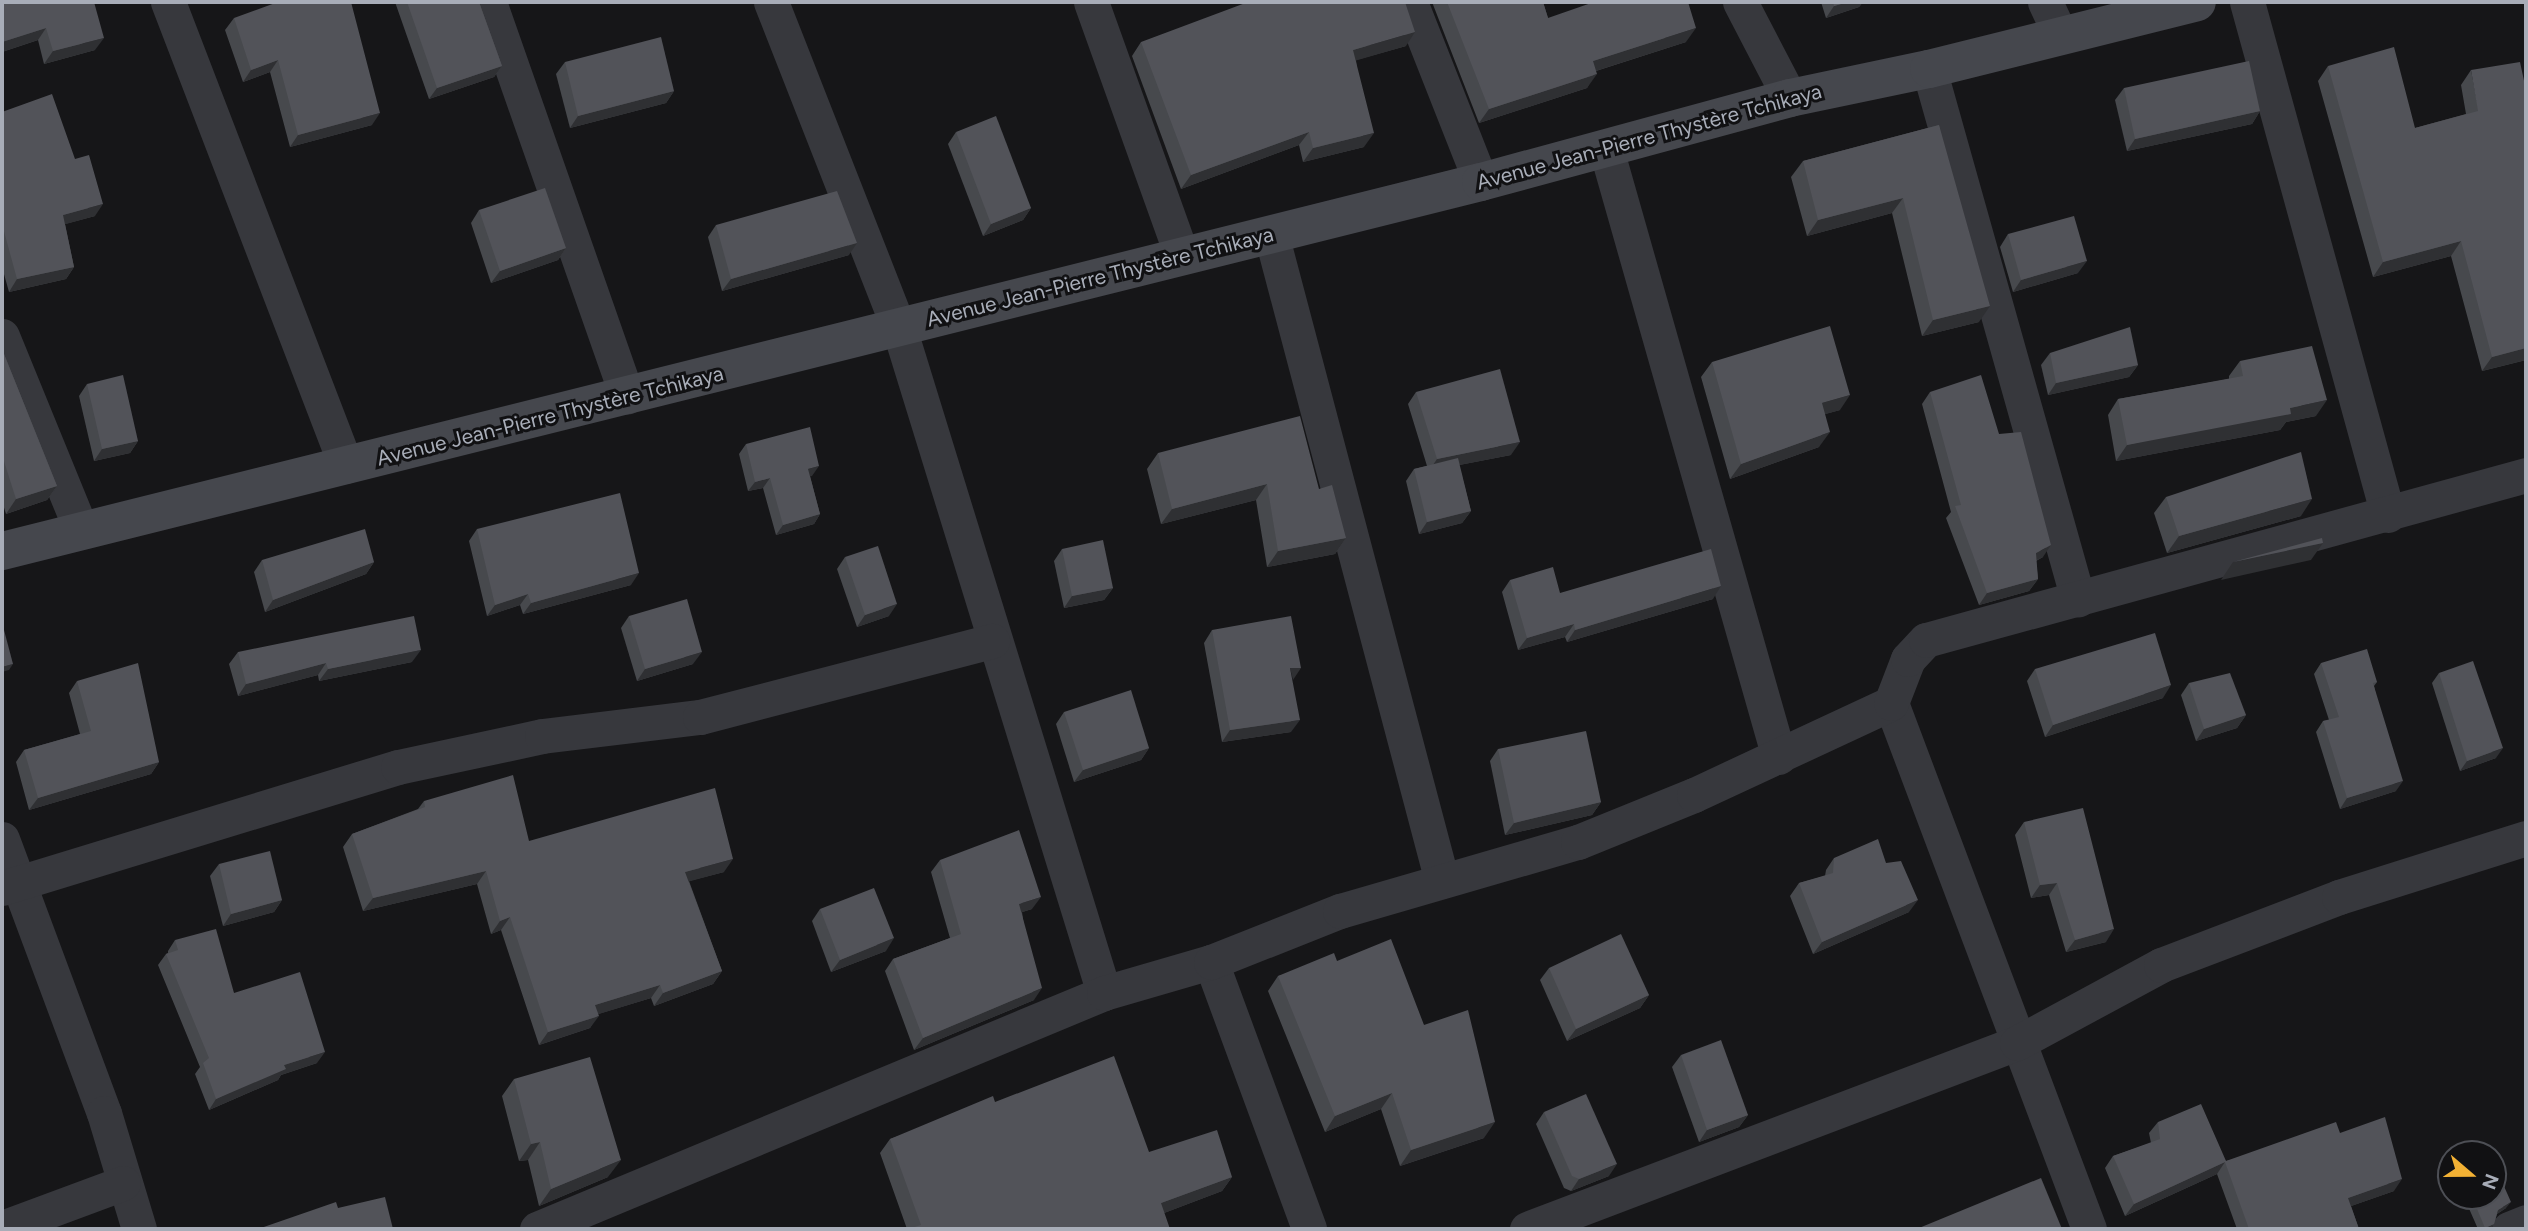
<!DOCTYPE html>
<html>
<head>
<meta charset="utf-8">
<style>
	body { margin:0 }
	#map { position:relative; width:2528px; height:1231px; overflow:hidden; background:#161618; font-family:Figtree,sans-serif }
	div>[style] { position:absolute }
	.street>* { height:35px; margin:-17.5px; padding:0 17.5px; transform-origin:17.5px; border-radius:17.5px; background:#37383d }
	.secondary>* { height:38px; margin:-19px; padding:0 19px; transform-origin:19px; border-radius:19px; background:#45474d }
	.wall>* { inset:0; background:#47494d }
	.shaded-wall>* { inset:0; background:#2f3033 }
	.building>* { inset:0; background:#525359 }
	span { translate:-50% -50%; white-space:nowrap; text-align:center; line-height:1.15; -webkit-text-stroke:6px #111113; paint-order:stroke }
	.street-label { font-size:21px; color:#a8adb8 }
	.frame { position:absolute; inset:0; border:4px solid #a8adb8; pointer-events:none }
	.north { position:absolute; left:2437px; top:1140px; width:70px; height:70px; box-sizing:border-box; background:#111113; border:2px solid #4d4f55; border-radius:50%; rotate:110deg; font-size:19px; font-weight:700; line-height:28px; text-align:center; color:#a8adb8 }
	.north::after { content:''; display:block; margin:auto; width:24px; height:32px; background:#f2b134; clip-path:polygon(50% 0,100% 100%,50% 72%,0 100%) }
</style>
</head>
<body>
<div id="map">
	<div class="street">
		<div style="left:168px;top:2px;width:497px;rotate:69deg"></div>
		<div style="left:489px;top:2px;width:418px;rotate:70.7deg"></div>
		<div style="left:771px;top:2px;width:350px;rotate:68.6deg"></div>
		<div style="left:899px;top:328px;width:696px;rotate:72.87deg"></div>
		<div style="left:1091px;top:2px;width:270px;rotate:70.3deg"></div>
		<div style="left:1410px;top:2px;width:193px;rotate:68.5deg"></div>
		<div style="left:1740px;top:2px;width:108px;rotate:62.5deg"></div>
		<div style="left:2045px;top:2px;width:38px;rotate:65deg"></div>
		<div style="left:2247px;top:2px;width:532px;rotate:74.63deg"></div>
		<div style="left:1929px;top:69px;width:551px;rotate:74.3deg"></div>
		<div style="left:1606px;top:149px;width:632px;rotate:74.12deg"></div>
		<div style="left:1271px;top:234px;width:669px;rotate:75.2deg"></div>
		<div style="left:2px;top:336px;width:209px;rotate:67.8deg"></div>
		<div style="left:1891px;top:703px;width:562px;rotate:69.37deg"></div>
		<div style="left:2px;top:839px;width:292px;rotate:69.6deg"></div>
		<div style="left:104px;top:1113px;width:121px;rotate:73.2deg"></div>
		<div style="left:2px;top:888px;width:414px;rotate:-17deg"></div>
		<div style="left:398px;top:767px;width:147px;rotate:-12.1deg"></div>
		<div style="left:542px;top:736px;width:159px;rotate:-6.9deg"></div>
		<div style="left:700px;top:717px;width:302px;rotate:-14.6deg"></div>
		<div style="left:1211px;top:962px;width:284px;rotate:69.8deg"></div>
		<div style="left:2px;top:1228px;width:129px;rotate:-20.4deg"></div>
		<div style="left:537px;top:1229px;width:614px;rotate:-22.6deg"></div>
		<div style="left:1104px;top:993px;width:111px;rotate:-16.2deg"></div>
		<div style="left:1211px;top:962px;width:139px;rotate:-21.6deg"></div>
		<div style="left:1340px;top:911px;width:248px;rotate:-16.2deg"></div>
		<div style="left:1578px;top:842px;width:125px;rotate:-22.1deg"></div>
		<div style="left:1694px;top:795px;width:217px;rotate:-25deg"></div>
		<div style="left:1891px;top:703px;width:47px;rotate:-68.9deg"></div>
		<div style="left:1908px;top:659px;width:26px;rotate:-47deg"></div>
		<div style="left:1926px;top:640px;width:622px;rotate:-15.38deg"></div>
		<div style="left:1527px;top:1229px;width:524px;rotate:-20.79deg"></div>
		<div style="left:2017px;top:1043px;width:164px;rotate:-28.4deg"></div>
		<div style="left:2161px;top:965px;width:191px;rotate:-20.9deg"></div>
		<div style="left:2339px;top:897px;width:196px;rotate:-17.5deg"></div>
		<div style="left:2509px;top:1229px;width:18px;rotate:-22deg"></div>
	</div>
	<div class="secondary">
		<div style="left:2px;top:551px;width:1524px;rotate:-14.01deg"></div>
		<div style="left:1481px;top:182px;width:320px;rotate:-15.2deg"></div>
		<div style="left:1790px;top:98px;width:142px;rotate:-11.8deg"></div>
		<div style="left:1929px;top:69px;width:276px;rotate:-14deg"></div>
	</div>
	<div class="wall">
		<div style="clip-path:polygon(2px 2px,95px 50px,44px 64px,38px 40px,2px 52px)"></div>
		<div style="clip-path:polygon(395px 2px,479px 2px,502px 66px,494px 77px,429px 99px)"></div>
		<div style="clip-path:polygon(1432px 2px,1543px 2px,1548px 18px,1686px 42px,1596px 71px,1587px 88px,1479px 123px)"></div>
		<div style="clip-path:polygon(1821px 2px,1863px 2px,1859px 7px,1826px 18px)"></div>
		<div style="clip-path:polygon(234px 18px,372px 125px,290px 147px,270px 72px,243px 82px,225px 30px)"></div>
		<div style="clip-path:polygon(1141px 42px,1406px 46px,1356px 60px,1364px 147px,1303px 162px,1299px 145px,1181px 189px,1132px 56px)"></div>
		<div style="clip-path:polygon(565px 62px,674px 91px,666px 103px,570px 128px,556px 74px)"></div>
		<div style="clip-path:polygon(2328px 66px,2415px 128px,2466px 114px,2461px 85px,2471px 70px,2526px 360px,2482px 371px,2451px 256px,2373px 277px,2318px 81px)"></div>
		<div style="clip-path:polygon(2124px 88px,2260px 111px,2252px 124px,2127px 151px,2115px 100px)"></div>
		<div style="clip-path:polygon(2px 112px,95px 216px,65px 224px,74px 267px,66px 279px,9px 292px,2px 267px)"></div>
		<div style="clip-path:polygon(1939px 125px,1979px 322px,1922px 336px,1892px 213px,1807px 236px,1791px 177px,1803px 161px)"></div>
		<div style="clip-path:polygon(956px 132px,1031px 208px,1023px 220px,983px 236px,948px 144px)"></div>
		<div style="clip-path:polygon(479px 210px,566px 248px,558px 260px,491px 283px,471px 223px)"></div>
		<div style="clip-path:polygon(716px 225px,849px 255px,722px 291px,708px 237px)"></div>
		<div style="clip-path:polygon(2008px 234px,2078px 273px,2013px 292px,2000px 247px)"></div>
		<div style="clip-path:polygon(2px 349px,57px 486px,47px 500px,6px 514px,2px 501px)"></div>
		<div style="clip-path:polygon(2050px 353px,2138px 365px,2129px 377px,2048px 395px,2041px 365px)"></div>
		<div style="clip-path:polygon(2240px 361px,2316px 416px,2286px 422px,2280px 430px,2116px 461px,2108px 415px,2118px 399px,2229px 379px,2229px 376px)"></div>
		<div style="clip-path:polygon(1712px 362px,1840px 410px,1825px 414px,1819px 447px,1730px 479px,1701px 377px)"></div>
		<div style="clip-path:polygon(87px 384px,138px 441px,130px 453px,94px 461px,79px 396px)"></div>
		<div style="clip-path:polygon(1416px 392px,1511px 455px,1459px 465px,1471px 511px,1462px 523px,1419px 534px,1406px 481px,1414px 469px,1427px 466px,1408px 404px)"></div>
		<div style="clip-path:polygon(1930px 392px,1999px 434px,2043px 557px,2036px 561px,2038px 579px,2029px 591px,1979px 605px,1946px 518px,1951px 512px,1922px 404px)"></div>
		<div style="clip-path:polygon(746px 444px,812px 476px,810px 476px,820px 514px,814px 524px,776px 535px,763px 488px,748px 491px,739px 454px)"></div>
		<div style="clip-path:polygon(1158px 453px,1319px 489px,1346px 538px,1335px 554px,1267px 567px,1256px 500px,1161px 524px,1147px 469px)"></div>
		<div style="clip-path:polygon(2166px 497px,2301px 516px,2167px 553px,2154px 513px)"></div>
		<div style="clip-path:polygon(477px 529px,631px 585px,523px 614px,520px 605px,487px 616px,469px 541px)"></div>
		<div style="clip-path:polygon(1062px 549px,1113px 588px,1104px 600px,1064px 608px,1054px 561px)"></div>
		<div style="clip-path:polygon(845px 557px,889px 616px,857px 627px,837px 569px)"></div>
		<div style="clip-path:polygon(262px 560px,374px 562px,366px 574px,265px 612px,254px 572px)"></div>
		<div style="clip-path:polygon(1510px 580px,1560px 593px,1713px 599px,1567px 642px,1565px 637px,1518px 650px,1502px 592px)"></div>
		<div style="clip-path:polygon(629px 616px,693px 664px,637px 681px,621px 628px)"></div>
		<div style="clip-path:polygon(1212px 630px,1292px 680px,1291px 732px,1222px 742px,1204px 643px)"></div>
		<div style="clip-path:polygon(238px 652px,412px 662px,319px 681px,318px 675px,238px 696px,229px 664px)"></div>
		<div style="clip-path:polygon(2321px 663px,2377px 682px,2374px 686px,2396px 791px,2340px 809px,2316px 732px,2323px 721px,2329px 720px,2314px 674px)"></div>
		<div style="clip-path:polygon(2035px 669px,2163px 698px,2045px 737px,2027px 681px)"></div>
		<div style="clip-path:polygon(2439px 673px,2496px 758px,2460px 771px,2432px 683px)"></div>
		<div style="clip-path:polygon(77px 681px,159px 762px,151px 774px,29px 810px,16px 762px,24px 750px,80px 734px,69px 693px)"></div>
		<div style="clip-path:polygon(2189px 683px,2246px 715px,2237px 728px,2196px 741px,2181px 695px)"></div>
		<div style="clip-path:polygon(1064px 712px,1149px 748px,1141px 760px,1074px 782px,1056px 724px)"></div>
		<div style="clip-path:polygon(1498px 749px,1601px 802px,1592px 815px,1505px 835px,1490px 761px)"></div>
		<div style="clip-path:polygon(424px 801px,529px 841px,724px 872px,689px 881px,722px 971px,713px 984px,654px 1006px,651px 998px,598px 1014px,590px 1028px,539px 1045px,501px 930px,491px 934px,477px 884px,363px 911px,343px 847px,352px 834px,418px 809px)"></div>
		<div style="clip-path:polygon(2024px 822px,2106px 942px,2066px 952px,2049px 895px,2031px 898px,2015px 835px)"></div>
		<div style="clip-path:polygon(1834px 858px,1886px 863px,1909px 912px,1813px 954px,1790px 896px,1799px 883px,1825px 876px,1826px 870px)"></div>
		<div style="clip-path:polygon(940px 860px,1032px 909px,1022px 912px,1034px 1000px,914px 1050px,885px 971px,893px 959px,950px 938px,931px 872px)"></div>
		<div style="clip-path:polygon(219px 864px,282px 900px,274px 912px,223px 926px,210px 876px)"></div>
		<div style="clip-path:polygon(820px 909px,886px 951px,831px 972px,812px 921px)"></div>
		<div style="clip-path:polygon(175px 940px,234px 993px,317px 1063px,281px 1075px,278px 1080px,209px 1110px,195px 1074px,200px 1067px,158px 965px,166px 954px,168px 953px,168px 951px)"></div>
		<div style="clip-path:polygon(1337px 961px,1424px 1025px,1484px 1138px,1400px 1166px,1381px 1109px,1325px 1132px,1268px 991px,1278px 976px)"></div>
		<div style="clip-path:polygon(1549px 968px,1649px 995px,1640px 1008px,1567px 1041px,1540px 980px)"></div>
		<div style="clip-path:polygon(1681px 1055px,1748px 1115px,1739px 1127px,1699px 1142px,1672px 1067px)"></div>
		<div style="clip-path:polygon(514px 1079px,608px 1177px,539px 1206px,528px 1160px,519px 1161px,502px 1096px)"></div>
		<div style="clip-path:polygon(995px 1102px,1149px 1152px,1232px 1177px,1222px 1191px,1164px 1213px,907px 1229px,880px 1153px,890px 1139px)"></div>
		<div style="clip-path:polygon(1544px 1112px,1609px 1176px,1571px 1191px,1564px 1188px,1536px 1124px)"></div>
		<div style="clip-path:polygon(2158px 1122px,2226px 1161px,2340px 1133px,2394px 1191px,2351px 1206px,2359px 1229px,2237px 1229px,2217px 1174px,2125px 1216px,2105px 1168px,2113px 1156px,2151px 1143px,2149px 1133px)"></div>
		<div style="clip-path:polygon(2472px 1197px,2506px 1208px,2497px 1214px,2494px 1224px,2490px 1229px,2478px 1229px,2467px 1204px)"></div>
	</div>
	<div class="shaded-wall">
		<div style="clip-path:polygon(1848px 2px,1863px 2px,1859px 7px,1826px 18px,1834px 6px)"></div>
		<div style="clip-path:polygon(46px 28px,38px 40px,2px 52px,2px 42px)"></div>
		<div style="clip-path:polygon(1696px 28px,1686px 42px,1583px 75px,1593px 61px)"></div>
		<div style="clip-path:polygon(1415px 32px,1406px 46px,1344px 64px,1353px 50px)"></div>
		<div style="clip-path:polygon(104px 38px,95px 50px,44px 64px,53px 51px)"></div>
		<div style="clip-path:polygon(278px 60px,270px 72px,243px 82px,251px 70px)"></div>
		<div style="clip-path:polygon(502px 66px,494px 77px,429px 99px,437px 88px)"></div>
		<div style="clip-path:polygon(1597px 74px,1587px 88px,1479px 123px,1489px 109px)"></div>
		<div style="clip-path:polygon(674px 91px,666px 103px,570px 128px,578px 116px)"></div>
		<div style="clip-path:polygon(2260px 111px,2252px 124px,2127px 151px,2135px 139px)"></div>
		<div style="clip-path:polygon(380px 113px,372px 125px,290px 147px,298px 135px)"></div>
		<div style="clip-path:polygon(1309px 132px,1299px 145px,1181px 189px,1191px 175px)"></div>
		<div style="clip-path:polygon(1374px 133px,1364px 147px,1303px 162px,1313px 148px)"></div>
		<div style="clip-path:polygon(1903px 198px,1892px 213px,1807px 236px,1818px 220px)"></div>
		<div style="clip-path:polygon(103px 204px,95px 216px,55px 227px,63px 215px)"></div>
		<div style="clip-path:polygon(1031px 208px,1023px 220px,983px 236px,991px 224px)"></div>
		<div style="clip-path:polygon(2461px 241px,2451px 256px,2373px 277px,2383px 262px)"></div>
		<div style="clip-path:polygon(857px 243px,849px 255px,722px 291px,731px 279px)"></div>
		<div style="clip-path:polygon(566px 248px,558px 260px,491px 283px,500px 271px)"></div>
		<div style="clip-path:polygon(2087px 261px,2078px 273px,2013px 292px,2021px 280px)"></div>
		<div style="clip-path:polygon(74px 267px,66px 279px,9px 292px,17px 279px)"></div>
		<div style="clip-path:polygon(1990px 306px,1979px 322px,1922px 336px,1933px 320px)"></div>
		<div style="clip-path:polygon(2526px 348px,2526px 360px,2482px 371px,2492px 357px)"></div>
		<div style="clip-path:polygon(2138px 365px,2129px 377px,2048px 395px,2056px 383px)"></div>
		<div style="clip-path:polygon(1850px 395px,1840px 410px,1812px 418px,1822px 403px)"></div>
		<div style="clip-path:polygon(2327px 400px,2316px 416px,2286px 422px,2280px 430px,2116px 461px,2127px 445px,2290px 408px)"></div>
		<div style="clip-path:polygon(1830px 432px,1819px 447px,1730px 479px,1741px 464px)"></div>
		<div style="clip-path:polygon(138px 441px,130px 453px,94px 461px,102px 449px)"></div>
		<div style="clip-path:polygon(1520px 442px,1511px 455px,1429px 471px,1437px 459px)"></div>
		<div style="clip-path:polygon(819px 466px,812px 476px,801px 479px,808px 469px)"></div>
		<div style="clip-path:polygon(770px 478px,763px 488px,748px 491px,755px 482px)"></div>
		<div style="clip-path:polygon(1267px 484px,1256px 500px,1161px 524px,1172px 509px)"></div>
		<div style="clip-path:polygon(57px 486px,47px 500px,6px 514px,16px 499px)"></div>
		<div style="clip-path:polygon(2312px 499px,2301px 516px,2167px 553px,2179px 536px)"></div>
		<div style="clip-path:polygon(1471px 511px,1462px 523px,1419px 534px,1427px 522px)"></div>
		<div style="clip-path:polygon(820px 514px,814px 524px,776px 535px,783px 525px)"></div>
		<div style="clip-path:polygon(1346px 538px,1335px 554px,1267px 567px,1278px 551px)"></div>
		<div style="clip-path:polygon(2323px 543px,2311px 560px,2221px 580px,2233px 562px)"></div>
		<div style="clip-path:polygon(2051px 545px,2043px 557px,2027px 565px,2036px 553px)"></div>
		<div style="clip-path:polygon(374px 562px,366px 574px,265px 612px,273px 600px)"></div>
		<div style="clip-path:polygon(639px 573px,631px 585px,523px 614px,531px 603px)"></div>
		<div style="clip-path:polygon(2038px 579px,2029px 591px,1979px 605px,1987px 593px)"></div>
		<div style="clip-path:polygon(1721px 586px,1713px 599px,1567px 642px,1575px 630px)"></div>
		<div style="clip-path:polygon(1113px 588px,1104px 600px,1064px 608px,1072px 596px)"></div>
		<div style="clip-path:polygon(528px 594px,520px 605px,487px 616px,495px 605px)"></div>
		<div style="clip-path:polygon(897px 604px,889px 616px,857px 627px,865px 615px)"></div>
		<div style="clip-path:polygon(1574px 624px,1565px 637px,1518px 650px,1527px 638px)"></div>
		<div style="clip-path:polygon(421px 650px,412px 662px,319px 681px,328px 669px)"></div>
		<div style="clip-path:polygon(702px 652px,693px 664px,637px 681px,645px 669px)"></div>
		<div style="clip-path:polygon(326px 663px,318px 675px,238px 696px,246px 684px)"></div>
		<div style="clip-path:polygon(13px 664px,9px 670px,2px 672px,2px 667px)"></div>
		<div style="clip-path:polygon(1290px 668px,1301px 668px,1293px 680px)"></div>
		<div style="clip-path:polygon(2171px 685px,2163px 698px,2045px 737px,2053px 725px)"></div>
		<div style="clip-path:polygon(2246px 715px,2237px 728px,2196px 741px,2204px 729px)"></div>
		<div style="clip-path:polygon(1300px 720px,1291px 732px,1222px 742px,1230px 730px)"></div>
		<div style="clip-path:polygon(1149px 748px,1141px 760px,1074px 782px,1083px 770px)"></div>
		<div style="clip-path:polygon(2503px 748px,2496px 758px,2460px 771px,2467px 761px)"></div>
		<div style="clip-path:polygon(159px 762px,151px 774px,29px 810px,38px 798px)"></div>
		<div style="clip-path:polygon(2403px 781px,2396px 791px,2340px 809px,2347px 798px)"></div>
		<div style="clip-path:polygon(1601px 802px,1592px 815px,1505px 835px,1514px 823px)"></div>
		<div style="clip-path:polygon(733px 859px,724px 872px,676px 885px,685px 872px)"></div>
		<div style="clip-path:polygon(486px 871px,477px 884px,363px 911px,373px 898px)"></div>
		<div style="clip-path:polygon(2057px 883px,2049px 895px,2031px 898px,2040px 885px)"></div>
		<div style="clip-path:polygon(1041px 897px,1032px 909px,1011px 916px,1019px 904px)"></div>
		<div style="clip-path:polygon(282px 900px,274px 912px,223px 926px,231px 914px)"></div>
		<div style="clip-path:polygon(1918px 900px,1909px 912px,1813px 954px,1822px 942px)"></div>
		<div style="clip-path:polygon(510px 917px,501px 930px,491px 934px,500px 921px)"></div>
		<div style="clip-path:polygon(2114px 929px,2106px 942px,2066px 952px,2075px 940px)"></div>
		<div style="clip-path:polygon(894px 938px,886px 951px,831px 972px,840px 960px)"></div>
		<div style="clip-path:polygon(722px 971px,713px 984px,654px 1006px,663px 993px)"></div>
		<div style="clip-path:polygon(660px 985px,651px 998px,586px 1018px,595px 1005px)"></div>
		<div style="clip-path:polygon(1042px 988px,1034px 1000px,914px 1050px,923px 1038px)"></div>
		<div style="clip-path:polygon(1649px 995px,1640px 1008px,1567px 1041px,1576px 1029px)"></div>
		<div style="clip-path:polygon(599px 1016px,590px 1028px,539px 1045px,548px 1032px)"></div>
		<div style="clip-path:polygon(325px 1052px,317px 1063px,281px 1075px,278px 1080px,209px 1110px,216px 1099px,284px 1065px)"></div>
		<div style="clip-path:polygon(1392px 1093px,1381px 1109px,1325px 1132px,1335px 1116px)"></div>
		<div style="clip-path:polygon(1748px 1115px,1739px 1127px,1699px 1142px,1707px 1130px)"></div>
		<div style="clip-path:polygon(1495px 1122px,1484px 1138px,1400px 1166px,1411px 1150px)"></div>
		<div style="clip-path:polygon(540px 1142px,528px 1160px,519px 1161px,531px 1144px)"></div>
		<div style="clip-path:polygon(621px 1160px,608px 1177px,539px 1206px,551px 1189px)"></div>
		<div style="clip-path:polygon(2225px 1162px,2217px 1174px,2125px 1216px,2134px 1204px)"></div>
		<div style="clip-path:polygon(1617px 1164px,1609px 1176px,1571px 1191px,1579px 1179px)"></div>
		<div style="clip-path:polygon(1232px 1177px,1222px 1191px,1151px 1218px,1161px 1203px)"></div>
		<div style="clip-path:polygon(2402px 1179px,2394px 1191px,2340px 1210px,2348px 1198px)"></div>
		<div style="clip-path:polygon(2511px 1202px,2506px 1208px,2494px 1216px,2498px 1210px)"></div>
		<div style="clip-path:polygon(2494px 1224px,2490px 1229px,2484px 1229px,2485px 1228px)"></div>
	</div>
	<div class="building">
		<div style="clip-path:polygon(2px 2px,94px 2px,104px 38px,53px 51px,46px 28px,2px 42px)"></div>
		<div style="clip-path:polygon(278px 2px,351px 2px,380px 113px,298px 135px,278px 60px,251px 70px,234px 18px)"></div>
		<div style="clip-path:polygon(407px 2px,479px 2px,502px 66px,437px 88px)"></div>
		<div style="clip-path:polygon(1248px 2px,1405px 2px,1415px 32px,1353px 50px,1374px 133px,1313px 148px,1309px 132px,1191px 175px,1141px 42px)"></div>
		<div style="clip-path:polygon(1447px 2px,1543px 2px,1548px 18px,1594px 2px,1688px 2px,1696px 28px,1593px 61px,1597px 74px,1489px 109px)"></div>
		<div style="clip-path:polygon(1833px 2px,1848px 2px,1834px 6px)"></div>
		<div style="clip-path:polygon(661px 37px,674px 91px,578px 116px,565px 62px)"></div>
		<div style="clip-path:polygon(2394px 47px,2415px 128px,2478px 111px,2471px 70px,2520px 62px,2526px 90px,2526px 348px,2492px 357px,2461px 241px,2383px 262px,2328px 66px)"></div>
		<div style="clip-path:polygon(2249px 61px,2260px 111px,2135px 139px,2124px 88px)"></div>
		<div style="clip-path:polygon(52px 94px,75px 159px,89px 155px,103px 204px,63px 215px,74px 267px,17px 279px,2px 224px,2px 112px)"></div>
		<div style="clip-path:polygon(996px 116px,1031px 208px,991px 224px,956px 132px)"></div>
		<div style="clip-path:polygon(1939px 125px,1990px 306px,1933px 320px,1903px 198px,1818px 220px,1803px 161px)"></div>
		<div style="clip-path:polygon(545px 188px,566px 248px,500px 271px,479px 210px)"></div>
		<div style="clip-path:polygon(837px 191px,857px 243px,731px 279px,716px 225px)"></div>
		<div style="clip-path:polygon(2074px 216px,2087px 261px,2021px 280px,2008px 234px)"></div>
		<div style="clip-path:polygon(1830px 326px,1850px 395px,1822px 403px,1830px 432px,1741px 464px,1712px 362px)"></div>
		<div style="clip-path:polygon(2130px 327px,2138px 365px,2056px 383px,2050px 353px)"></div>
		<div style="clip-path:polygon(2312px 346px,2327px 400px,2290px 408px,2291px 414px,2127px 445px,2118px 399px,2243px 376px,2240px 361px)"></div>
		<div style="clip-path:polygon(2px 349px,57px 486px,16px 499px,2px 455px)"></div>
		<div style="clip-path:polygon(1500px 369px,1520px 442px,1437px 459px,1416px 392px)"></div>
		<div style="clip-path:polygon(123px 375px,138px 441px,102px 449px,87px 384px)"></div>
		<div style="clip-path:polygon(1981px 375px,1999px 434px,2021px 432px,2051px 545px,2036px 553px,2038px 579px,1987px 593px,1955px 506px,1961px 505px,1930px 392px)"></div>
		<div style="clip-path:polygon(1300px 416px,1319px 489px,1332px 485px,1346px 538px,1278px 551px,1267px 484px,1172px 509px,1158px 453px)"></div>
		<div style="clip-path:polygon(810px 427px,819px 466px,808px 469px,820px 514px,783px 525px,770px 478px,755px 482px,746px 444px)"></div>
		<div style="clip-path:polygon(2301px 452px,2312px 499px,2179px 536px,2166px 497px)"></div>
		<div style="clip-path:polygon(1458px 458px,1471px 511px,1427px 522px,1414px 469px)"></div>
		<div style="clip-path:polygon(620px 493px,639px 573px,531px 603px,528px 594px,495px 605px,477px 529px)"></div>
		<div style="clip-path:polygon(365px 529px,374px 562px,273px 600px,262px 560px)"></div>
		<div style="clip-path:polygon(2322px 538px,2323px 543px,2233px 562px)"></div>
		<div style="clip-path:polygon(1103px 540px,1113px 588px,1072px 596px,1062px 549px)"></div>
		<div style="clip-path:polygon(878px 546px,897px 604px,865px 615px,845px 557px)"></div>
		<div style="clip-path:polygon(1711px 549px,1721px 586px,1575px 630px,1574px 624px,1527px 638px,1510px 580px,1553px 567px,1560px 593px)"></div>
		<div style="clip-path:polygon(687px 599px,702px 652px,645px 669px,629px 616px)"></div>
		<div style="clip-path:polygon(414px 616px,421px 650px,328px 669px,326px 663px,246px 684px,238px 652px)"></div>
		<div style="clip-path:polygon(1291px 616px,1301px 668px,1290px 668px,1300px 720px,1230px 730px,1212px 630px)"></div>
		<div style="clip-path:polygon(4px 630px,13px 664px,2px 667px,2px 631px)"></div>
		<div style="clip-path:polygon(2155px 633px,2171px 685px,2053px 725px,2035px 669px)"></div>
		<div style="clip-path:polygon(2367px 649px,2377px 682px,2373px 683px,2403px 781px,2347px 798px,2323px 721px,2339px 717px,2321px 663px)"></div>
		<div style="clip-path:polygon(2473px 661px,2503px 748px,2467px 761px,2439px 673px)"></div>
		<div style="clip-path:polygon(138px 663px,159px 762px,38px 798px,24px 750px,91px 731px,77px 681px)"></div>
		<div style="clip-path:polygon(2230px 673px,2246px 715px,2204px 729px,2189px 683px)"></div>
		<div style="clip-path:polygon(1131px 690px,1149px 748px,1083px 770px,1064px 712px)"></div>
		<div style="clip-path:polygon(1586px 731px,1601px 802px,1514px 823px,1498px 749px)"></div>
		<div style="clip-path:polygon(513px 775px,529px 841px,715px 788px,733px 859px,685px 872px,722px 971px,663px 993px,660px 985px,595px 1005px,599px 1016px,548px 1032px,510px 917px,500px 921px,486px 871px,373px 898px,352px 834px,425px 807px,424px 801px)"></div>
		<div style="clip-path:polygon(2083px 808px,2114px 929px,2075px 940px,2057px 883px,2040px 885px,2024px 822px)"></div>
		<div style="clip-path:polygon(1019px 830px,1041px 897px,1019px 904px,1042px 988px,923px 1038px,893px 959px,961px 934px,940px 860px)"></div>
		<div style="clip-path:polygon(1878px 839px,1886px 863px,1901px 861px,1918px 900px,1822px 942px,1799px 883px,1833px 873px,1834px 858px)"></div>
		<div style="clip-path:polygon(270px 851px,282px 900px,231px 914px,219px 864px)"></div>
		<div style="clip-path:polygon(874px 888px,894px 938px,840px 960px,820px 909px)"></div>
		<div style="clip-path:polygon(216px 929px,234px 993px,300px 972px,325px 1052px,284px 1065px,286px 1069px,216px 1099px,203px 1063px,209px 1058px,166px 954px,178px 950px,175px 940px)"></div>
		<div style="clip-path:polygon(1621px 934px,1649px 995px,1576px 1029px,1549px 968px)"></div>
		<div style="clip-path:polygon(1391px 939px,1424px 1025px,1468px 1010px,1495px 1122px,1411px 1150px,1392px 1093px,1335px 1116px,1278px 976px,1334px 953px,1337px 961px)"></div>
		<div style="clip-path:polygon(1721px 1040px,1748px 1115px,1707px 1130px,1681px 1055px)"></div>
		<div style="clip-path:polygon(1114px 1056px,1149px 1152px,1217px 1130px,1232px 1177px,1161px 1203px,1170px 1229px,908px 1229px,921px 1225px,890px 1139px,993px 1096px,995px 1102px)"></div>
		<div style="clip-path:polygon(590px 1057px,621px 1160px,551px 1189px,540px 1142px,531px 1144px,514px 1079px)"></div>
		<div style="clip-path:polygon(1586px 1094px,1617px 1164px,1579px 1179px,1572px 1176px,1544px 1112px)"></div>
		<div style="clip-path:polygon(2201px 1104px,2226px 1161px,2336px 1122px,2340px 1133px,2385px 1117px,2402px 1179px,2348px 1198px,2359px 1229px,2249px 1229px,2225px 1162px,2134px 1204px,2113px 1156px,2160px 1139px,2158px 1122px)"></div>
		<div style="clip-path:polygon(2041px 1178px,2062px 1229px,1920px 1229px,1919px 1228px)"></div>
		<div style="clip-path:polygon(2503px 1184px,2511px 1202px,2498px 1210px,2494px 1224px,2485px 1228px,2472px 1197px,2475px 1196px,2493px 1196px,2493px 1188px)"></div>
		<div style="clip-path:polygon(385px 1197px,393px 1229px,258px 1229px,336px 1202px,338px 1208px)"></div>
	</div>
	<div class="street-label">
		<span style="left:1649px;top:137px;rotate:-15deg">Avenue Jean-Pierre Thystère Tchikaya</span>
		<span style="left:1100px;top:277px;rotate:-14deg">Avenue Jean-Pierre Thystère Tchikaya</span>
		<span style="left:550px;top:416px;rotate:-14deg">Avenue Jean-Pierre Thystère Tchikaya</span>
	</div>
	<div class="frame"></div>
	<div class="north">N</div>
</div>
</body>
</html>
